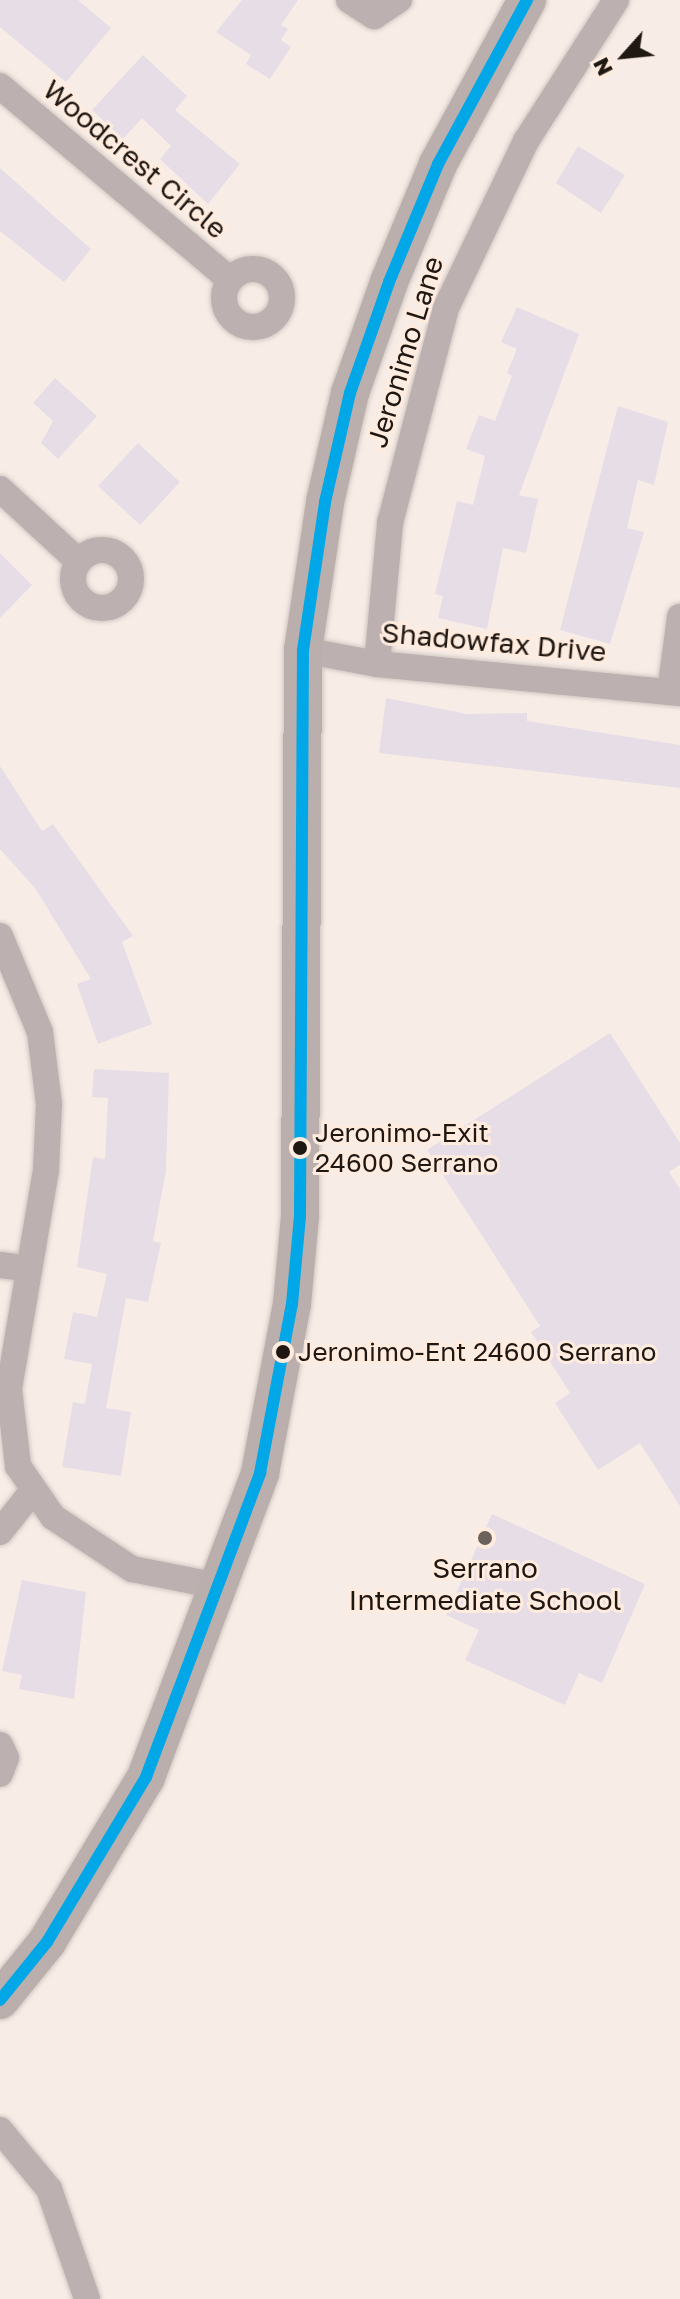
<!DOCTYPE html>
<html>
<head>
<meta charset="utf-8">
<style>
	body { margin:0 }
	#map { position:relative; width:680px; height:2299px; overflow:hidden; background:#f8ede6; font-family:"Golos Text",sans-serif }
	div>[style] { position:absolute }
	.building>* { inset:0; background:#e6dde6 }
	.roads { filter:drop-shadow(0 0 2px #cfc7c1) drop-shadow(0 0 2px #cfc7c1) }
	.street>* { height:26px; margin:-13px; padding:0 13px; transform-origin:13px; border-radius:13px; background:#bcb0b0 }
	.street>.ring { margin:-13px; padding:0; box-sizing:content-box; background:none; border:26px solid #bcb0b0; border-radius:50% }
	.secondary>* { height:38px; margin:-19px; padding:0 19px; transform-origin:19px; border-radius:19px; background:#bbafae }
	.bus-1>* { height:12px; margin:-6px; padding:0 6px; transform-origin:6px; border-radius:6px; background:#02a7e7 }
	.dots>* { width:22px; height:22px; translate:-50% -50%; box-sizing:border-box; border:4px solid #ffecdf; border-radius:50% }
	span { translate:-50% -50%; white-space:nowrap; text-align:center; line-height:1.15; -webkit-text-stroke:6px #ffecdf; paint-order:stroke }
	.bus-label { font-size:26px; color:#1f1712 }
	.left { translate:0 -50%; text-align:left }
	.street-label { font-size:28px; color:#1f1712 }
	.poi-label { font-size:28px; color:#1f1712 }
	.north { position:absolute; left:584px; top:16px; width:80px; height:80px; -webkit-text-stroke:6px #ffecdf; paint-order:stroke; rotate:243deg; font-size:22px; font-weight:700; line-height:32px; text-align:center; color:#1f1712 }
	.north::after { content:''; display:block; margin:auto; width:28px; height:36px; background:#1f1712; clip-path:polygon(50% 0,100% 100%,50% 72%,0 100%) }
</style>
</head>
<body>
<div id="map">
	<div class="building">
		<div style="clip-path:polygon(0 0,78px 0,111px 28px,66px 82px,0 27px)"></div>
		<div style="clip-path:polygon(242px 0,298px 0,281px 25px,288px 29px,281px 40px,291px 47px,270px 79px,246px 64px,251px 55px,216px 32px)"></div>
		<div style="clip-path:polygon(143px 55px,187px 96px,175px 110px,240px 164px,208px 204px,160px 159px,171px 146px,142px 118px,123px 139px,92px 110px)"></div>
		<div style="clip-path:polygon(578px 146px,625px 175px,601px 213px,556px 183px)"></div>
		<div style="clip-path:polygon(0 168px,91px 249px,64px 282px,0 231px)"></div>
		<div style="clip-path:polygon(517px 307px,579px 334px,519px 495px,538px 499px,526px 553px,503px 548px,487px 629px,438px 618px,443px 596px,435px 594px,457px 501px,473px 505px,485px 456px,466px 449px,479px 415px,495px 421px,512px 376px,507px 373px,517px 349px,501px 342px)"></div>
		<div style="clip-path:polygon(55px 378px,97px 416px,58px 459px,41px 443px,53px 421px,33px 403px)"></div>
		<div style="clip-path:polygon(618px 406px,668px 422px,654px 485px,638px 480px,627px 528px,644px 532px,610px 644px,560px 630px)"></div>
		<div style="clip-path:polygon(138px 443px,180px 482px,140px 525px,98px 486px)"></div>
		<div style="clip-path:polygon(0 553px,32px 585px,0 618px)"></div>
		<div style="clip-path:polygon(386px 698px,467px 714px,527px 713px,527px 721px,680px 745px,680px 788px,379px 753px)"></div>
		<div style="clip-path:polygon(0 766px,42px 831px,53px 824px,133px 936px,122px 942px,152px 1024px,98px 1044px,77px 984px,91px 979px,35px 888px,0 849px)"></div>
		<div style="clip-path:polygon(610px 1033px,680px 1143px,680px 1165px,669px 1172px,680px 1189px,680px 1506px,640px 1443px,598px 1470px,555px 1403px,570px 1393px,531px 1332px,540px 1326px,427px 1150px)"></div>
		<div style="clip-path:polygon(94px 1069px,169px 1073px,166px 1170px,153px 1241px,161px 1243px,148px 1302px,126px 1298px,106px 1408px,131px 1412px,121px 1476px,62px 1467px,73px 1402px,85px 1404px,92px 1364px,64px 1359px,73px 1312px,97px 1317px,107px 1274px,77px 1267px,93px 1157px,105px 1159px,108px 1098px,92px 1097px)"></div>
		<div style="clip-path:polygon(492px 1514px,645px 1584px,602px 1683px,579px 1673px,565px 1705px,465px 1660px,479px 1630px,446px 1615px)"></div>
		<div style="clip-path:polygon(22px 1580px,86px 1592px,74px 1699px,19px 1689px,22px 1675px,2px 1671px)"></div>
	</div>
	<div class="roads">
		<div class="street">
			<div style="left:349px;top:0;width:30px;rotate:33deg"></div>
			<div style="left:374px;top:16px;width:30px;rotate:-33deg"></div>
			<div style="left:0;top:86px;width:301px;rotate:40.1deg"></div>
			<div class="ring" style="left:224px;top:269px;width:32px;height:32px"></div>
			<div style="left:0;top:489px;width:106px;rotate:42.7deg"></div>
			<div class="ring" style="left:73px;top:550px;width:32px;height:32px"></div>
			<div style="left:303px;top:650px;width:75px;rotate:10.7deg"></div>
			<div style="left:377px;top:664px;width:304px;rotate:5.5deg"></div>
			<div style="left:377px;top:664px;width:142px;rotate:-84.7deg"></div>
			<div style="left:390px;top:523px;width:222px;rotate:-75.4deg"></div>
			<div style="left:446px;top:308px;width:185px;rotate:-64.4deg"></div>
			<div style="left:526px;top:141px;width:167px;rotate:-57.4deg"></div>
			<div style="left:670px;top:692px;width:76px;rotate:-82.4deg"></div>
			<div style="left:0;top:936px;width:104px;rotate:67.4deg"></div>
			<div style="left:40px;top:1032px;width:73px;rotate:82.9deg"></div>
			<div style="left:49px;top:1104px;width:66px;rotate:92.6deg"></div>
			<div style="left:46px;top:1170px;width:222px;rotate:99.6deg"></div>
			<div style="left:9px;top:1389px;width:78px;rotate:83.3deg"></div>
			<div style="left:18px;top:1466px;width:62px;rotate:55.5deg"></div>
			<div style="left:53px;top:1517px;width:95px;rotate:33.4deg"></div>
			<div style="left:132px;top:1569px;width:88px;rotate:11.2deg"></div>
			<div style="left:0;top:1265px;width:26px;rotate:7deg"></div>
			<div style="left:0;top:1532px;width:50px;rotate:-51.5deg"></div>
			<div style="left:0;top:1745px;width:14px;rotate:65deg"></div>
			<div style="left:6px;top:1758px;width:17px;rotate:111deg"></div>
			<div style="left:0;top:2130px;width:77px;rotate:50.3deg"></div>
			<div style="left:49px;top:2189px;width:116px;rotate:70.9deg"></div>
		</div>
		<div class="secondary">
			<div style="left:0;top:2000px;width:75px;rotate:-51deg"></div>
			<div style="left:47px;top:1942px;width:192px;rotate:-59deg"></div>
			<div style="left:146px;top:1777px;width:325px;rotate:-69.4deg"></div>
			<div style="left:260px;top:1473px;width:172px;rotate:-79.3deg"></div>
			<div style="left:292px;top:1304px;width:88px;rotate:-84.8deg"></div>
			<div style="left:300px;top:1216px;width:566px;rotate:-89.7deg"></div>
			<div style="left:303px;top:650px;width:150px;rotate:-81.5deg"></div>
			<div style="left:325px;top:502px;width:112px;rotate:-77.1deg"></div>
			<div style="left:350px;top:393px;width:118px;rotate:-70.6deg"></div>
			<div style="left:389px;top:282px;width:128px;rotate:-67.4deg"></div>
			<div style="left:438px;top:164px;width:187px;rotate:-61.5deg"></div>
		</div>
	</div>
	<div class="bus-1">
		<div style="left:0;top:2000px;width:75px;rotate:-51deg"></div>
		<div style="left:47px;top:1942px;width:192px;rotate:-59deg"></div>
		<div style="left:146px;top:1777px;width:325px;rotate:-69.4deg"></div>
		<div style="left:260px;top:1473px;width:172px;rotate:-79.3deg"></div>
		<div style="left:292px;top:1304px;width:88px;rotate:-84.8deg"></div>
		<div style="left:300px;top:1216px;width:566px;rotate:-89.7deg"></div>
		<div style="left:303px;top:650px;width:150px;rotate:-81.5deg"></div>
		<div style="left:325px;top:502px;width:112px;rotate:-77.1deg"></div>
		<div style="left:350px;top:393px;width:118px;rotate:-70.6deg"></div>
		<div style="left:389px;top:282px;width:128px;rotate:-67.4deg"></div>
		<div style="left:438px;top:164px;width:187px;rotate:-61.5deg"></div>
	</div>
	<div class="dots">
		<div style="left:300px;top:1148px;background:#1f1712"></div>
		<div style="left:283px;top:1352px;background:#1f1712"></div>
		<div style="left:485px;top:1538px;background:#6b625c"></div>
	</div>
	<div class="bus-label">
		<span class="left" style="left:315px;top:1148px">Jeronimo-Exit<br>24600 Serrano</span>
		<span class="left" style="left:298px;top:1352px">Jeronimo-Ent 24600 Serrano</span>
	</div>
	<div class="street-label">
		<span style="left:135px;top:159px;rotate:40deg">Woodcrest Circle</span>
		<span style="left:405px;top:352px;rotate:-73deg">Jeronimo Lane</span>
		<span style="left:494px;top:642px;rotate:5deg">Shadowfax Drive</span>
	</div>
	<div class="poi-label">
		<span style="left:485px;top:1584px">Serrano<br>Intermediate School</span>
	</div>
	<div class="north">N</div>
</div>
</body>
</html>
